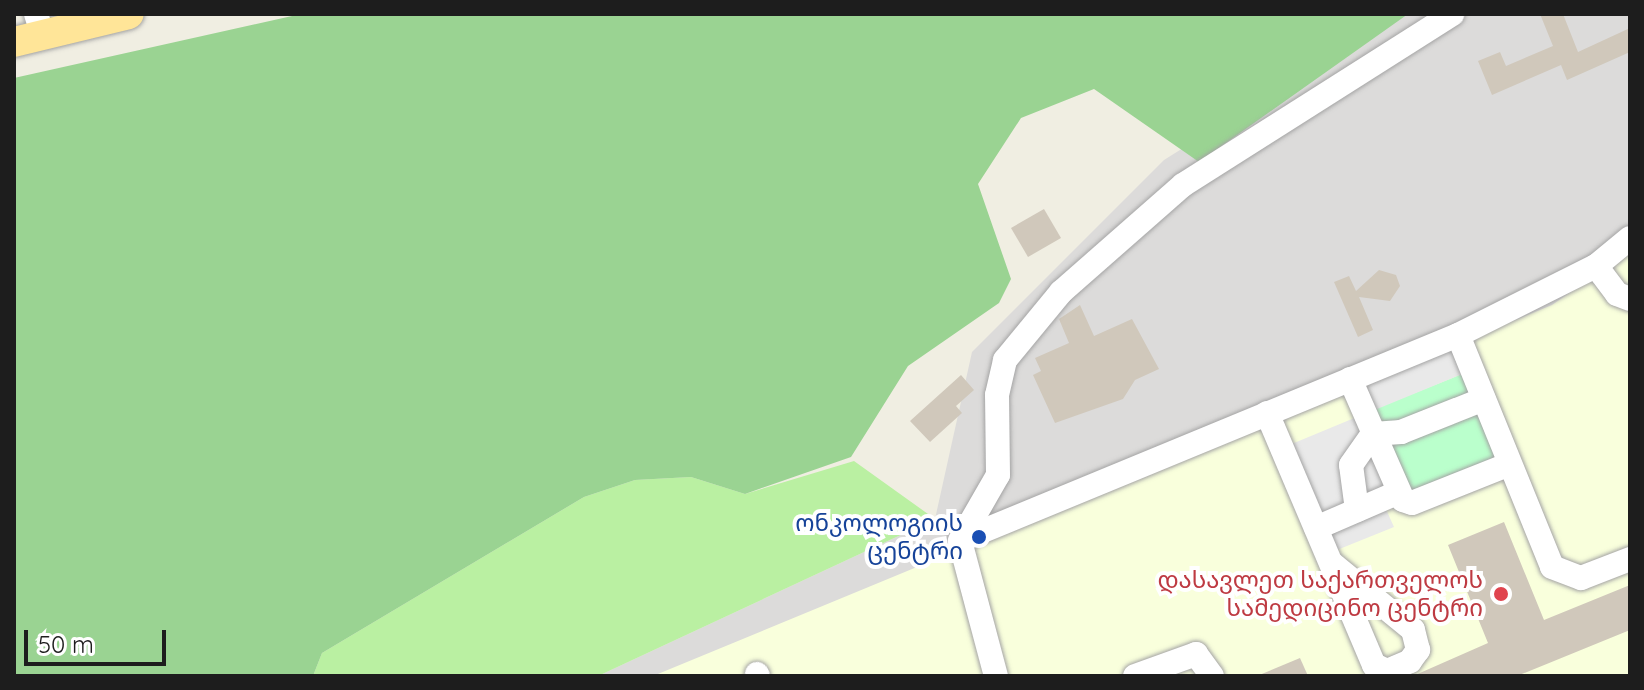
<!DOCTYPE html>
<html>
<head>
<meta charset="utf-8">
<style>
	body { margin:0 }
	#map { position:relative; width:1644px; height:690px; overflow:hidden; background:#f0eee2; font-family:Quicksand,"Noto Sans Georgian",sans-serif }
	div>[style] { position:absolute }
	.residential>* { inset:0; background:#dcdbda }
	.education>* { inset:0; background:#f9ffdc }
	.grass>* { inset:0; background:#baf0a2 }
	.forest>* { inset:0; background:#9ad392 }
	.park>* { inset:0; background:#baffcc }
	.parking>* { inset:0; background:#e9e9e9 }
	.building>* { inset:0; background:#d0c8bb }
	.roads { filter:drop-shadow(0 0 2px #a4a4a4) drop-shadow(0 0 2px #a4a4a4) }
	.minor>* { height:24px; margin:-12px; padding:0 12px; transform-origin:12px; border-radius:12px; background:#fff }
	.major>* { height:30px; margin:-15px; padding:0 15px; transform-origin:15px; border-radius:15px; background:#ffe598 }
	.dots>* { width:22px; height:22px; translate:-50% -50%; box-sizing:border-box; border:4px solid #fff; border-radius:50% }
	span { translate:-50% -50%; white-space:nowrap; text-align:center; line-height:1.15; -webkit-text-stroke:8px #fff; paint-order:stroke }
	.transit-label { font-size:24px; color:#164399 }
	.right { translate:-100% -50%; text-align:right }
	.health-label { font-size:24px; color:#be3a42 }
	.frame { position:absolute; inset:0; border:16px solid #1d1d1d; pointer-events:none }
	.scale { position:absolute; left:24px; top:630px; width:142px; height:36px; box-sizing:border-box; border:4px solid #1d1d1d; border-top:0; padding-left:10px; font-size:24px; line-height:28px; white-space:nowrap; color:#1d1d1d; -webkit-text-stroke:6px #fff; paint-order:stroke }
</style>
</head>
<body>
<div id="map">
	<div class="residential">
		<div style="clip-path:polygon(1397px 14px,1630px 14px,1630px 676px,598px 676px,935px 519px,972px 352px,1164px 160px)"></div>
	</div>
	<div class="education">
		<div style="clip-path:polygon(1630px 251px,1630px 676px,653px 676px,1552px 305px)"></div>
	</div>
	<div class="grass">
		<div style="clip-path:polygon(854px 461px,935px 519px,598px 676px,313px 676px,322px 653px,584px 497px,635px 480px,691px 477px,745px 494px)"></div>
	</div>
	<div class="forest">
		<div style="clip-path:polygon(301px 14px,1408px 14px,1199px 162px,1094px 89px,1021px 118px,978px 184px,1011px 279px,999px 303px,908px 366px,851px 457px,745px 494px,691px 477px,635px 480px,584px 497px,322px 653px,313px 676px,14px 676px,14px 78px)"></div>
	</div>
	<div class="park">
		<div style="clip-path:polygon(1472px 370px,1510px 464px,1412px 503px,1365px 413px)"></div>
	</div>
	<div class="parking">
		<div style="clip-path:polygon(1458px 335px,1472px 370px,1365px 414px,1403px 500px,1385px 507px,1394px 527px,1327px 554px,1282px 448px,1364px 414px,1350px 379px)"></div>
	</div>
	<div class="building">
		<div style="clip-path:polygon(1540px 14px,1563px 14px,1578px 52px,1630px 28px,1630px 52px,1567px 80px,1561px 65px,1492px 95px,1478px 61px,1500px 52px,1506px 66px,1553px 46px)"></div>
		<div style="clip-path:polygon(1044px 209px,1061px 238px,1028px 257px,1011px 228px)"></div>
		<div style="clip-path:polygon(1379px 270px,1396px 275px,1400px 286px,1390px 301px,1359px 297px,1373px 330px,1358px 337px,1334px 282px,1349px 276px,1356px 291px)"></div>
		<div style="clip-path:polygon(1080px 305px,1094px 336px,1132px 319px,1159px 369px,1135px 380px,1123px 399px,1055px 423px,1033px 375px,1041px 371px,1035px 358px,1069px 343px,1059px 319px)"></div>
		<div style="clip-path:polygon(961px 375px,974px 390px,956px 406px,962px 413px,930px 442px,910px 421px)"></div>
		<div style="clip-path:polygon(1504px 522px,1544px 620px,1630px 585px,1630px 630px,1517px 676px,1413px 676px,1488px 643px,1448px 545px)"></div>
		<div style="clip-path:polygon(1300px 658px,1308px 676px,1257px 676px)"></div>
	</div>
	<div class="roads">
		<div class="minor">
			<div style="left:36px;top:14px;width:22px;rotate:72deg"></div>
			<div style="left:1596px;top:266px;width:35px;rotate:53deg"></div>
			<div style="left:1617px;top:294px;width:14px;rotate:21deg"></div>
			<div style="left:1458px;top:335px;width:250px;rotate:67.9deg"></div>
			<div style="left:1552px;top:567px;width:31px;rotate:21deg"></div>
			<div style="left:1581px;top:578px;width:53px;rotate:-21.2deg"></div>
			<div style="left:1350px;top:379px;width:132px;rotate:66.3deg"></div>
			<div style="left:1403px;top:500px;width:9px;rotate:18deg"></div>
			<div style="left:1412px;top:503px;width:105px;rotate:-21.7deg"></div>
			<div style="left:1267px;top:413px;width:274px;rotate:67deg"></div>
			<div style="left:1374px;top:665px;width:14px;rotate:25deg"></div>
			<div style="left:1387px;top:671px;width:25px;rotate:-23deg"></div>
			<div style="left:1410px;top:661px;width:14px;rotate:-54deg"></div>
			<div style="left:1418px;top:650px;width:21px;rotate:-104deg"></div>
			<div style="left:1413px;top:630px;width:106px;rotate:-140.7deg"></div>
			<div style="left:1357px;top:510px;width:45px;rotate:-97.6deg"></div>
			<div style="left:1351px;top:465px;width:38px;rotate:-55deg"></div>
			<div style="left:1373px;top:434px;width:28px;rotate:-4deg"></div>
			<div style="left:1401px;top:432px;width:89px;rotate:-21.7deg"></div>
			<div style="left:1316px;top:528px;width:90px;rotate:-23.4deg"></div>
			<div style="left:966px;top:538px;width:532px;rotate:-22.42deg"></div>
			<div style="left:1458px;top:335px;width:154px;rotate:-26.6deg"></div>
			<div style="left:1596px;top:266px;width:44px;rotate:-39.5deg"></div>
			<div style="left:960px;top:541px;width:76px;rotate:-60.1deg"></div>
			<div style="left:998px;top:475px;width:80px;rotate:-90.7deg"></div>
			<div style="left:997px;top:395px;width:36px;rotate:-77deg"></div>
			<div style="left:1005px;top:360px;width:88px;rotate:-50.5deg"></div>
			<div style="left:1061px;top:292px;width:162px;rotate:-41.3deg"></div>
			<div style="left:1183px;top:185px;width:319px;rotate:-32.4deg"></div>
			<div style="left:960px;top:541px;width:140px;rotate:75.1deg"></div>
			<div style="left:757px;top:674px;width:2px;rotate:63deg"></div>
			<div style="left:1135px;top:676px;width:65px;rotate:-19.8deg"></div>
			<div style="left:1196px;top:654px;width:27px;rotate:54deg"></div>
		</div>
		<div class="major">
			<div style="left:14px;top:42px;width:118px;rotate:-13.7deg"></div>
		</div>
	</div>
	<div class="dots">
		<div style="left:979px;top:537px;background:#1a4fb4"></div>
		<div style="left:1501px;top:594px;background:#e0444e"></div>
	</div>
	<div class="transit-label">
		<span class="right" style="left:963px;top:537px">ონკოლოგიის<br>ცენტრი</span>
	</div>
	<div class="health-label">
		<span class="right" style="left:1483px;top:594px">დასავლეთ საქართველოს<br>სამედიცინო ცენტრი</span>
	</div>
	<div class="frame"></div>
	<div class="scale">50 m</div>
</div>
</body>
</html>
